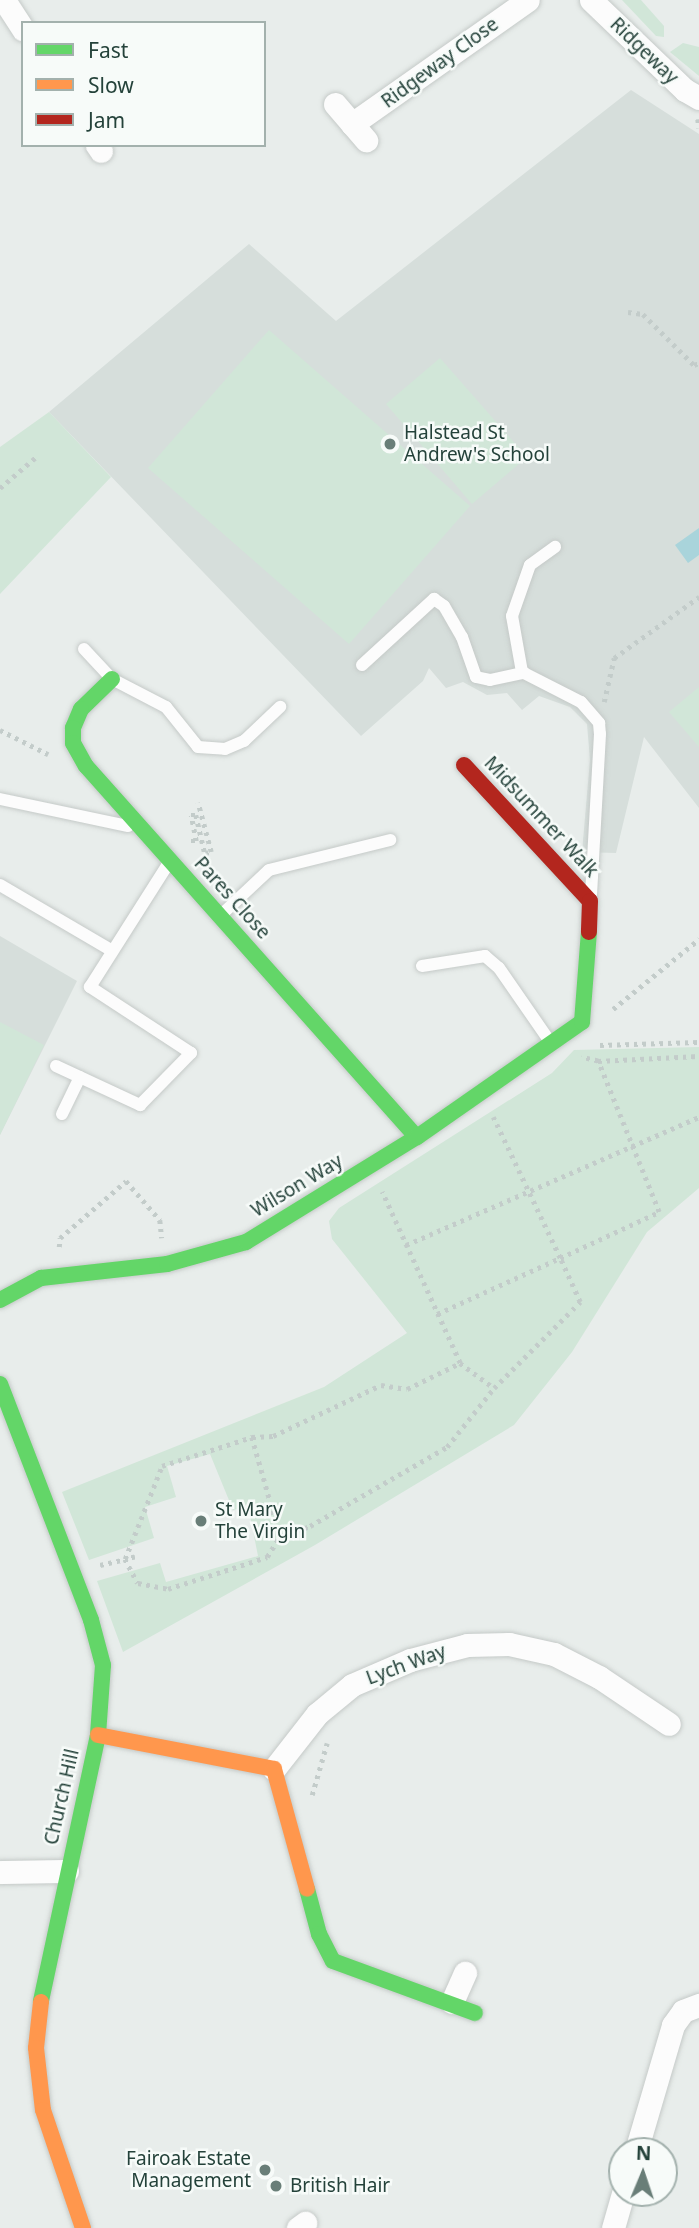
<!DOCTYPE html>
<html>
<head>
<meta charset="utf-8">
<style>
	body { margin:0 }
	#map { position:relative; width:699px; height:2228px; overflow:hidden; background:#e8edeb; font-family:"Noto Sans",sans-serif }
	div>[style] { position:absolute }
	.built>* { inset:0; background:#d6dedb }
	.green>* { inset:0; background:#d1e6d8 }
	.water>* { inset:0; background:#a9d4db }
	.path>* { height:4.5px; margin-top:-2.25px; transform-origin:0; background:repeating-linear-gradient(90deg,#c3ccca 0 3.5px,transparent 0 8.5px) }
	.roads { filter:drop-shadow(0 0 2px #c5cac8) drop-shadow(0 0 2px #c5cac8) }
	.lane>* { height:12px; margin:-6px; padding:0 6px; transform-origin:6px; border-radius:6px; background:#fcfcfc }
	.street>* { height:23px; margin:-11.5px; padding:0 11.5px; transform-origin:11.5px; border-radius:11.5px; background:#fcfcfc }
	.fast>* { height:16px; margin:-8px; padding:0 8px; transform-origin:8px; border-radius:8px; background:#63d668 }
	.slow>* { height:16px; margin:-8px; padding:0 8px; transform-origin:8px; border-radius:8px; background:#ff974d }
	.jam>* { height:16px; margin:-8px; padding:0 8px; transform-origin:8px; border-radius:8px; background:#b3261e }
	.dots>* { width:19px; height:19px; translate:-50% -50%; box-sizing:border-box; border:4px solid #f7fbf9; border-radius:50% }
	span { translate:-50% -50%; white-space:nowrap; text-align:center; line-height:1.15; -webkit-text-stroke:5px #f7fbf9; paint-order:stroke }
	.street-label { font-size:19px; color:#24423a }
	.poi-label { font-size:19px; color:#24423a }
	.left { translate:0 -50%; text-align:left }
	.right { translate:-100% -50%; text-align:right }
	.legend { position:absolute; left:21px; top:21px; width:245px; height:126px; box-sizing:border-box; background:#f7fbf9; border:2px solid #a3b1ad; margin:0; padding:9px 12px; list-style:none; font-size:21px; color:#24423a }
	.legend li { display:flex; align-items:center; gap:14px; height:35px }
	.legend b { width:35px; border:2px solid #a3b1ad }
	.north { position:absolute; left:608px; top:2137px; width:70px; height:70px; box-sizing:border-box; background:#f7fbf9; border:2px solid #a3b1ad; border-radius:50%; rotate:2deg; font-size:19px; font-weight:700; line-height:28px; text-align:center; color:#24423a }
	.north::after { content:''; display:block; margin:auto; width:24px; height:32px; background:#697e78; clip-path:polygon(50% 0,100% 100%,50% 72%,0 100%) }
</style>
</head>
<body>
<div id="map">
	<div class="built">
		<div style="clip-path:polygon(631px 90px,699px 134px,699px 808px,644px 737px,616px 853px,582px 852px,590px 760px,587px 724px,570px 707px,539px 696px,522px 710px,507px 693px,487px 695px,463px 682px,446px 688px,429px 668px,423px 681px,361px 736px,49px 412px,249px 244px,336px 321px)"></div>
		<div style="clip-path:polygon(0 936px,77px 981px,0 1135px)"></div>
	</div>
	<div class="green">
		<div style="clip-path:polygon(622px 0,641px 0,664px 26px,664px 37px,656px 36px)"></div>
		<div style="clip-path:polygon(683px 43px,699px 47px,699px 76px,670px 52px)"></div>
		<div style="clip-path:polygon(269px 330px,470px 506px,349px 644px,148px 468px)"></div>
		<div style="clip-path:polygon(440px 358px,527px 457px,472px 504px,386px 404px)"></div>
		<div style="clip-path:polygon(49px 412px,111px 477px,0 594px,0 447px)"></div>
		<div style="clip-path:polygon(699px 687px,699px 747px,669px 712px)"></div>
		<div style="clip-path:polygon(0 1022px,44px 1045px,0 1135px)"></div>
		<div style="clip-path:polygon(699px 1047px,699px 1188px,647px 1232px,572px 1352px,514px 1425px,315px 1545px,123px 1652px,97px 1581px,160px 1563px,166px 1582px,258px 1556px,248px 1506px,233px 1510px,210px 1454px,167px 1466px,176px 1497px,145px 1507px,154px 1538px,89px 1560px,62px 1492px,324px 1387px,407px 1333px,332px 1239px,329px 1221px,339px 1208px,552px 1073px,574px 1050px)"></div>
	</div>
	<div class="water">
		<div style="clip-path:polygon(699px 528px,699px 555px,688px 563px,675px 545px)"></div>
	</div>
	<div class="path">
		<div style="left:698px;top:119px;width:9px;rotate:84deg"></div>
		<div style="left:628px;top:312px;width:15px;rotate:8deg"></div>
		<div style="left:643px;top:314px;width:72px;rotate:45deg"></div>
		<div style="left:694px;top:365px;width:5px;rotate:-22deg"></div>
		<div style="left:0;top:488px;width:48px;rotate:-40.7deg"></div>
		<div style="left:604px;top:702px;width:45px;rotate:-77.2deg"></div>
		<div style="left:614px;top:658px;width:105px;rotate:-35.7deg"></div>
		<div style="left:0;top:730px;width:54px;rotate:26.6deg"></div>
		<div style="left:191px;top:841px;width:5px"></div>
		<div style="left:196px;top:841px;width:26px;rotate:-101deg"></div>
		<div style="left:191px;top:815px;width:5px"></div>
		<div style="left:196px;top:815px;width:39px;rotate:77deg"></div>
		<div style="left:205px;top:853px;width:6px;rotate:-9deg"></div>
		<div style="left:211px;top:852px;width:51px;rotate:-104.9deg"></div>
		<div style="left:613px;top:1009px;width:111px;rotate:-39.1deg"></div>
		<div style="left:600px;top:1045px;width:99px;rotate:-1.7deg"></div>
		<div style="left:598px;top:1061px;width:101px;rotate:-2.8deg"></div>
		<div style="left:406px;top:1245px;width:320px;rotate:-23.6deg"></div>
		<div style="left:59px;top:1247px;width:9px;rotate:-84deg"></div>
		<div style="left:60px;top:1238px;width:87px;rotate:-40.8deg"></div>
		<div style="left:126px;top:1181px;width:52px;rotate:48.9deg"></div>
		<div style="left:160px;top:1220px;width:18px;rotate:84deg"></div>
		<div style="left:437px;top:1314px;width:135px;rotate:-24.5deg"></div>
		<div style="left:560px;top:1258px;width:156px;rotate:-115.4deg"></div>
		<div style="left:460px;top:1363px;width:42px;rotate:36.3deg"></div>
		<div style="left:252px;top:1437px;width:103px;rotate:74.2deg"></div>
		<div style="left:135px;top:1557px;width:10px;rotate:169deg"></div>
		<div style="left:125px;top:1559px;width:27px;rotate:62deg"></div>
		<div style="left:138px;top:1583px;width:31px;rotate:11deg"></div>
		<div style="left:168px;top:1589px;width:104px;rotate:-17.9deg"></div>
		<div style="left:267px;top:1557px;width:25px;rotate:-58deg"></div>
		<div style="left:280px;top:1536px;width:32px;rotate:-18deg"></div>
		<div style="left:310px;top:1526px;width:158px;rotate:-30deg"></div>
		<div style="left:447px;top:1447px;width:75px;rotate:-51.5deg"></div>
		<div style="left:494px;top:1388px;width:122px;rotate:-45deg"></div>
		<div style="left:580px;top:1302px;width:48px;rotate:-114.4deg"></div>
		<div style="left:560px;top:1258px;width:109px;rotate:-24.9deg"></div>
		<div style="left:659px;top:1212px;width:163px;rotate:-112deg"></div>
		<div style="left:598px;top:1061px;width:17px;rotate:-167deg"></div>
		<div style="left:100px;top:1565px;width:26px;rotate:-13deg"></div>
		<div style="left:125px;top:1559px;width:100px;rotate:-68.3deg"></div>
		<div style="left:162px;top:1466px;width:95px;rotate:-17.9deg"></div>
		<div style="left:252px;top:1437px;width:21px;rotate:-3deg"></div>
		<div style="left:273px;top:1436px;width:119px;rotate:-25.3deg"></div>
		<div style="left:381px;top:1385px;width:26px;rotate:9deg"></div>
		<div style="left:407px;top:1389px;width:59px;rotate:-26.1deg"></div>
		<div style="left:460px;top:1363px;width:188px;rotate:-114.5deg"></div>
		<div style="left:312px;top:1795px;width:54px;rotate:-73.9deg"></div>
	</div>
	<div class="roads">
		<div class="lane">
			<div style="left:84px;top:649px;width:41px;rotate:47deg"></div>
			<div style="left:112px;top:679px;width:61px;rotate:27.4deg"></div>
			<div style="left:166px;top:707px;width:51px;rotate:51.3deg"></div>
			<div style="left:198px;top:747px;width:27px;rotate:4deg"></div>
			<div style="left:225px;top:749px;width:21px;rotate:-23deg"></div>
			<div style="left:244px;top:741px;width:50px;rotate:-43.4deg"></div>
			<div style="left:362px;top:665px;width:98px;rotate:-42.5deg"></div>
			<div style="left:434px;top:599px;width:12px;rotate:35deg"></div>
			<div style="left:444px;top:606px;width:36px;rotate:60deg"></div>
			<div style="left:462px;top:637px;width:42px;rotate:70.7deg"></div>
			<div style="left:476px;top:677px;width:14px;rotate:12deg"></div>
			<div style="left:490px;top:680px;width:35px;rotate:-12deg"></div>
			<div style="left:524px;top:673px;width:64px;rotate:27deg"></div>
			<div style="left:581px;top:702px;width:28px;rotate:49deg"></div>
			<div style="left:599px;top:723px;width:11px;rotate:85deg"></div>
			<div style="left:600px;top:734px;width:160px;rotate:93.2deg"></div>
			<div style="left:522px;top:672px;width:57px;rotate:-100.1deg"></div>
			<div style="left:512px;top:616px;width:54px;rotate:-70.6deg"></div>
			<div style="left:530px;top:565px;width:31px;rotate:-36deg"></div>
			<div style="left:0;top:799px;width:131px;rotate:11.9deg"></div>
			<div style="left:0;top:885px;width:129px;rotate:30.4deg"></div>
			<div style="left:220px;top:916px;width:67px;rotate:-43.2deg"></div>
			<div style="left:269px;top:870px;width:125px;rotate:-13.9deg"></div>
			<div style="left:422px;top:966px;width:64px;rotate:-9deg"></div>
			<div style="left:485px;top:956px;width:18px;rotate:41deg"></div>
			<div style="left:499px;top:968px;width:91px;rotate:55.3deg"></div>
			<div style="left:56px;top:1066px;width:93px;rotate:24.9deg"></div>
			<div style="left:140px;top:1105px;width:73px;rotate:-45.6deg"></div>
			<div style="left:191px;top:1053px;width:121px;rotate:-146.8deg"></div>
			<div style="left:90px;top:987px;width:149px;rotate:-57.6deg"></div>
			<div style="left:62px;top:1114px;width:41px;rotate:-64.1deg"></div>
		</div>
		<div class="street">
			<div style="left:4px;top:0;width:35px;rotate:57deg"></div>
			<div style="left:591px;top:0;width:130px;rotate:43.8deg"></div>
			<div style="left:685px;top:90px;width:16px;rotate:30deg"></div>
			<div style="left:335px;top:104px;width:48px;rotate:49.3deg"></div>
			<div style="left:352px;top:124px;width:215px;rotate:-35.2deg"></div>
			<div style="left:97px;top:145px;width:7px;rotate:56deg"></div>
			<div style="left:274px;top:1769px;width:70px;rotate:-52deg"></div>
			<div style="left:317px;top:1714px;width:45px;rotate:-39.6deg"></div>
			<div style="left:352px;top:1685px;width:63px;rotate:-23.3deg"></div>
			<div style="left:410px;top:1660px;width:59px;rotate:-14.7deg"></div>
			<div style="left:467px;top:1645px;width:42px;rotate:-1.4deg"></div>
			<div style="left:509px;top:1644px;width:46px;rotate:12.5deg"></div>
			<div style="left:554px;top:1654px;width:51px;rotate:27.1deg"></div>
			<div style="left:599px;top:1677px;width:84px;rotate:33.9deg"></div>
			<div style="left:0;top:1872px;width:67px;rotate:-0.9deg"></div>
			<div style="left:452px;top:2002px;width:32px;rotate:-66deg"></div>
			<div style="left:636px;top:2151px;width:131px;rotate:-73.6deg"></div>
			<div style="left:673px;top:2025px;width:17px;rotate:-54deg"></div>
			<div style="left:683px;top:2011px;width:17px;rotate:-21deg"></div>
			<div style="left:298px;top:2228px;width:9px;rotate:-36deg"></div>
			<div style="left:613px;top:2228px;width:36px;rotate:-74deg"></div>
		</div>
		<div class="fast">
			<div style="left:112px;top:679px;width:43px;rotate:135.9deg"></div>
			<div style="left:81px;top:709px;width:21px;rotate:113deg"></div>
			<div style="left:73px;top:728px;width:15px;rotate:90deg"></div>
			<div style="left:73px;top:743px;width:26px;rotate:61deg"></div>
			<div style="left:86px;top:766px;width:497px;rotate:48.3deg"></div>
			<div style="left:0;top:1300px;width:47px;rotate:-28.2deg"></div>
			<div style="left:41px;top:1278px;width:127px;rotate:-6.3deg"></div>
			<div style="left:167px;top:1264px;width:82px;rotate:-15.6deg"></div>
			<div style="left:246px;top:1242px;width:201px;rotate:-31.6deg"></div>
			<div style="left:417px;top:1137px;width:201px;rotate:-34.9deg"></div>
			<div style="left:582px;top:1022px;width:90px;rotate:-85.6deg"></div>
			<div style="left:0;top:1384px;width:253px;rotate:68.9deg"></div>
			<div style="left:91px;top:1620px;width:47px;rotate:75.1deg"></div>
			<div style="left:103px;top:1665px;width:70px;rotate:94.1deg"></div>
			<div style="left:98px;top:1735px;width:273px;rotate:102.1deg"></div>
			<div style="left:307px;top:1889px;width:47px;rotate:75.1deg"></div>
			<div style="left:319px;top:1934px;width:30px;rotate:63deg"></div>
			<div style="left:333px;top:1961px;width:151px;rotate:20.1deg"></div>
		</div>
		<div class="slow">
			<div style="left:98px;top:1735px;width:179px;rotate:10.9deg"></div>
			<div style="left:274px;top:1769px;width:124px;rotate:74.6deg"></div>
			<div style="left:41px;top:2002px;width:46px;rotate:96.2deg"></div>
			<div style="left:36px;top:2048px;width:62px;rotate:83.6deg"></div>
			<div style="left:43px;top:2110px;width:125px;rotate:71.3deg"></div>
		</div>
		<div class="jam">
			<div style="left:464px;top:765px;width:185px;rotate:47.2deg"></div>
			<div style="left:590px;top:901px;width:31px;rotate:92deg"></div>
		</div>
	</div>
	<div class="dots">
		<div style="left:390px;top:444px;background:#697e78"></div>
		<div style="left:201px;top:1521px;background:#697e78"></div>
		<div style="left:265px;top:2170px;background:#697e78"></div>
		<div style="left:276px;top:2186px;background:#697e78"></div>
	</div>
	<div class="street-label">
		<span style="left:644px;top:51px;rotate:44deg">Ridgeway</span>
		<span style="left:440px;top:63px;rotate:-36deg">Ridgeway Close</span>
		<span style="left:541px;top:817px;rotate:47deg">Midsummer Walk</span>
		<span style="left:232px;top:898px;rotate:48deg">Pares Close</span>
		<span style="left:297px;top:1186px;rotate:-31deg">Wilson Way</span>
		<span style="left:406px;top:1665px;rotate:-20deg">Lych Way</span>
		<span style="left:62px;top:1797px;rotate:-77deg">Church Hill</span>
	</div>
	<div class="poi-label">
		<span class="left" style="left:404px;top:444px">Halstead St<br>Andrew's School</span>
		<span class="left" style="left:215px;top:1521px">St Mary<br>The Virgin</span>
		<span class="right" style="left:251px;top:2170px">Fairoak Estate<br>Management</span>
		<span class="left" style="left:290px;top:2186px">British Hair</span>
	</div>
	<ul class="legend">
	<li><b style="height:9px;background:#63d668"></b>Fast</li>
	<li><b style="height:9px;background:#ff974d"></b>Slow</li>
	<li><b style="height:9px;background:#b3261e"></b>Jam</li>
	</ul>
	<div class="north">N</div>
</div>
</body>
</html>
